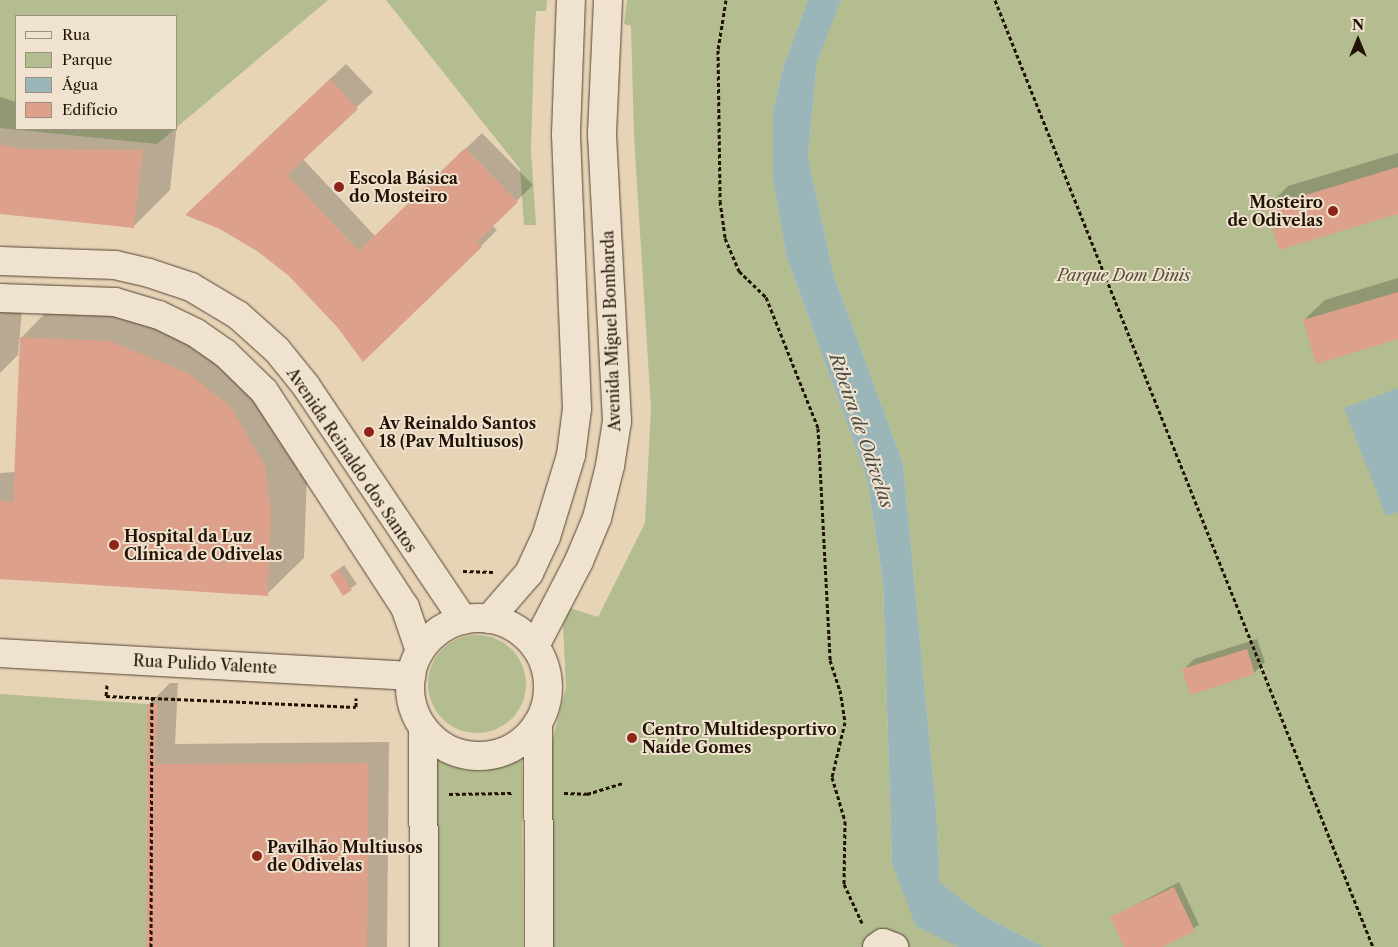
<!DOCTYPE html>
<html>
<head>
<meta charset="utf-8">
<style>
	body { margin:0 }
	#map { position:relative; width:1398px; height:947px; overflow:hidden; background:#e7d4b7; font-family:"Libre Caslon Text",serif }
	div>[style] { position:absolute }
	.green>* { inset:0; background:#b3bd90 }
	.round { border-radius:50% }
	.water>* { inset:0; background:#9bb6b9 }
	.shadow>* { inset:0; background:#0003 }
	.building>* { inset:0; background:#dca08b }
	.path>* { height:3px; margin-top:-1.5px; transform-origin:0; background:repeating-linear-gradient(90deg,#221305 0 4px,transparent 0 6.5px) }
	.roads { filter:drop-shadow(0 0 1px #534332) drop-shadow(0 0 1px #534332) }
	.street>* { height:28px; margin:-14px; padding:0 14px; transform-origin:14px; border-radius:14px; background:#efe3d0 }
	.secondary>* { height:28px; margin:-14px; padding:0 14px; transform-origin:14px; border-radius:14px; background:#efe3d0 }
	.secondary>.ring { margin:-14px; padding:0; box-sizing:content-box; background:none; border:28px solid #efe3d0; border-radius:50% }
	.dots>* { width:14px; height:14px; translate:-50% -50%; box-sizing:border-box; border:2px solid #efe3d0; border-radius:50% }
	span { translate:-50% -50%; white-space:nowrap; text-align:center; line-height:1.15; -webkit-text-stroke:4px #efe3d0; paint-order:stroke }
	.poi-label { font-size:16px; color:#221305; font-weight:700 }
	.left { translate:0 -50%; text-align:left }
	.right { translate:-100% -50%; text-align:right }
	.park-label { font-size:16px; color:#554e36; font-style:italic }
	.street-label { font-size:16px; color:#221305 }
	.water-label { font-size:18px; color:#4c4c44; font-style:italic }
	.legend { position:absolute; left:15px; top:15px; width:162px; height:115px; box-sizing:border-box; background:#efe3d0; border:1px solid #9d907f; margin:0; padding:6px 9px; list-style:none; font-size:15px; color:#221305 }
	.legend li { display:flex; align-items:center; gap:10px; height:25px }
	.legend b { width:25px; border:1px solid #9d907f }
	.north { position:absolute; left:1333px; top:15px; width:50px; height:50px; -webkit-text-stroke:4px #efe3d0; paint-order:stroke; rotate:0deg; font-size:14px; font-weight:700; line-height:20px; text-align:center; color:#221305 }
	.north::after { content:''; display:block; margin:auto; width:18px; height:22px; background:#221305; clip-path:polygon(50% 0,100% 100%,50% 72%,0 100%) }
</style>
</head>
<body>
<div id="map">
	<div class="green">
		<div style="clip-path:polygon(0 0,328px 0,176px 128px,176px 16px,16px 16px,16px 129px,175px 129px,157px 144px,0 128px)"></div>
		<div style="clip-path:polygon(386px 0,547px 0,546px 11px,536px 11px,534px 45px,531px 151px,536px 225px,524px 225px,520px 169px)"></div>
		<div style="clip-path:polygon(627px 0,808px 0,784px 64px,773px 110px,773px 180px,786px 255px,867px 479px,883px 582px,892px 864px,940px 937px,958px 947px,553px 947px,551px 745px,566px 688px,563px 625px,570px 608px,598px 617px,645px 523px,651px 409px,634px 136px,631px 26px,624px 24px)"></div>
		<div style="clip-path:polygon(840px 0,1398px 0,1398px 947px,1044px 947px,982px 915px,940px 882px,936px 807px,903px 463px,834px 276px,808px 157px,817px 62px)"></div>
		<div class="round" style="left:428px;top:635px;width:98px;height:98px"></div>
		<div style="clip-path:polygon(0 694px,147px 704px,146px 947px,0 947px)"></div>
		<div style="clip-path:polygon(522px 759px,523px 947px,438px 947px,436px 760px,465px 770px,484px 771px)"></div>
	</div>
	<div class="water">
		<div style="clip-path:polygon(808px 0,841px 0,817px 62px,808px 157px,834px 276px,903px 463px,936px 807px,940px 882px,982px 915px,1044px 947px,958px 947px,916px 926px,892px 864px,883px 582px,867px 479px,786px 255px,773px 180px,773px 110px,784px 64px)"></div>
		<div style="clip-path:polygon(1398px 388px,1398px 512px,1386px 516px,1344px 408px)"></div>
	</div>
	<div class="shadow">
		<div style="clip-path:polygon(346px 64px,373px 92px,302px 158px,375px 236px,482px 133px,533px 185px,492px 225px,497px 230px,481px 246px,339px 327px,290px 276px,258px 250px,220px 228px,187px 214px)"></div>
		<div style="clip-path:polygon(0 97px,16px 102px,16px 129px,176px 129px,178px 114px,170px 190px,133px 227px,0 212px)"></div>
		<div style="clip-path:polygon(1398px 153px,1398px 213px,1267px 207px,1288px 186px)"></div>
		<div style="clip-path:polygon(1398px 278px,1398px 338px,1304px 320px,1325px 300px)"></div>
		<div style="clip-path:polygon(0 293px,23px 299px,18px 355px,0 373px)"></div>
		<div style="clip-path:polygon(58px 300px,217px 344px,293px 437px,298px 473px,307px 473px,304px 558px,267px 594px,0 578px,0 473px,15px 472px,21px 338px)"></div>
		<div style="clip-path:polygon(344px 565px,357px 584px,343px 594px,331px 575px)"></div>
		<div style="clip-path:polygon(1257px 639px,1265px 662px,1254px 673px,1183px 670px,1194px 659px)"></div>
		<div style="clip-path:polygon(170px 683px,178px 683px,175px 744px,389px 742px,387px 947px,147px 947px,149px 704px)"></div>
		<div style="clip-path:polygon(1179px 882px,1199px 925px,1159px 947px,1126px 947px,1111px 918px)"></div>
	</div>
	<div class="building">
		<div style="clip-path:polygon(330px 79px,358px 109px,287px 175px,359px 251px,465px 148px,518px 202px,477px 242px,482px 247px,363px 362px,338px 328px,289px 276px,257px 251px,220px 229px,185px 215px)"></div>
		<div style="clip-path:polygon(0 144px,20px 149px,143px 150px,134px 228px,0 214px)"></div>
		<div style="clip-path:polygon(1398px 167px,1398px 214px,1279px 250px,1266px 207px)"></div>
		<div style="clip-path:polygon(1398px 292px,1398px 339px,1316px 364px,1303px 320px)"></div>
		<div style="clip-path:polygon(20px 337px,110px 341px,188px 373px,230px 406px,265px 466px,271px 509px,268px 596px,0 579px,0 501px,13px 502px)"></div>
		<div style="clip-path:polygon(339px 569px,352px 590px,343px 596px,330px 575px)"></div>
		<div style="clip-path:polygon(1247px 649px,1255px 674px,1190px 695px,1182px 669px)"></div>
		<div style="clip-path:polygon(147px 704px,158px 704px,155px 764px,369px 763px,367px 947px,146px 947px)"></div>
		<div style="clip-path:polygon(1174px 887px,1195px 931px,1162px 947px,1124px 947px,1110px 917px)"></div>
	</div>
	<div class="path">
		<div style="left:726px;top:0;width:51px;rotate:99.1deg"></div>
		<div style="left:718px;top:50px;width:151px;rotate:89.2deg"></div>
		<div style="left:720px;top:201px;width:37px;rotate:82deg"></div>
		<div style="left:725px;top:238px;width:36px;rotate:67deg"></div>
		<div style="left:739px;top:271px;width:37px;rotate:44deg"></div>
		<div style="left:766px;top:297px;width:141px;rotate:68.3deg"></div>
		<div style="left:818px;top:428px;width:232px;rotate:87deg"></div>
		<div style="left:830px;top:660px;width:32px;rotate:72deg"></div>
		<div style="left:840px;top:690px;width:32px;rotate:81deg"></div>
		<div style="left:845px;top:722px;width:57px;rotate:103.3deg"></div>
		<div style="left:832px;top:777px;width:46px;rotate:73.5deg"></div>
		<div style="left:845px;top:821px;width:63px;rotate:90.9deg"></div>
		<div style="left:844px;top:884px;width:45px;rotate:65.1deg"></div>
		<div style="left:995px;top:0;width:1020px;rotate:68.24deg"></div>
		<div style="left:463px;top:571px;width:31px;rotate:2deg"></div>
		<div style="left:107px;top:685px;width:11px;rotate:95deg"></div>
		<div style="left:106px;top:696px;width:250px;rotate:2.5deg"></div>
		<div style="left:356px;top:707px;width:9px;rotate:-90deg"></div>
		<div style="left:564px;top:793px;width:23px;rotate:2deg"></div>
		<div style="left:587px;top:794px;width:37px;rotate:-17deg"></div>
		<div style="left:449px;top:794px;width:64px;rotate:-0.9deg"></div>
		<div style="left:151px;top:947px;width:249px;rotate:-89.8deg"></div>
	</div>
	<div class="roads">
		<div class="street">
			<div style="left:0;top:653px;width:412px;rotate:3.2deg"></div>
			<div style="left:877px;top:947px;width:7px;rotate:-34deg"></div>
			<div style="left:883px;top:943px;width:12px;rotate:20deg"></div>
		</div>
		<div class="secondary">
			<div style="left:0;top:261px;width:115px;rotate:2deg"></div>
			<div style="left:115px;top:265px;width:35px;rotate:13deg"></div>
			<div style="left:149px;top:273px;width:44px;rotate:18.4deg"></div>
			<div style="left:191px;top:287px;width:55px;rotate:30.8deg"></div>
			<div style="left:238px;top:315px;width:52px;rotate:41.9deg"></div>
			<div style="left:277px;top:350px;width:46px;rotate:51.1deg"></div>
			<div style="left:306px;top:386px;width:282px;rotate:56.1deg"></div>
			<div style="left:0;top:298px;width:115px;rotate:2deg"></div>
			<div style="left:115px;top:302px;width:46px;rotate:16.5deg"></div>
			<div style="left:159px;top:315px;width:41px;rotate:25.9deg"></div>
			<div style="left:196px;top:333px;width:35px;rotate:35deg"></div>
			<div style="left:225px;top:353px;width:54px;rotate:44.3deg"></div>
			<div style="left:264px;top:391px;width:258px;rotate:56.9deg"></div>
			<div style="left:405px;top:607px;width:46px;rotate:71.2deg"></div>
			<div class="ring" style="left:410px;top:618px;width:110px;height:110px"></div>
			<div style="left:489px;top:619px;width:61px;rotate:-49deg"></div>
			<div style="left:529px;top:573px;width:40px;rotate:-65deg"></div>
			<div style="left:546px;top:537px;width:86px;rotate:-73deg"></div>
			<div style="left:571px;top:455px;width:46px;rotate:-82.6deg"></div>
			<div style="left:577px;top:409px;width:275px;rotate:-92.3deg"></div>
			<div style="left:566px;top:134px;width:134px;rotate:-87.9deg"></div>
			<div style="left:535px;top:646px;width:96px;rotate:-62.6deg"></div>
			<div style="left:579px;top:561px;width:47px;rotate:-67.3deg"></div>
			<div style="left:597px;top:518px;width:54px;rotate:-76deg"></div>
			<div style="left:610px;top:466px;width:46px;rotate:-81.2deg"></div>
			<div style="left:617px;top:421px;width:288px;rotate:-93deg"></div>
			<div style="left:602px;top:133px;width:133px;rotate:-87.4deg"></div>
			<div style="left:538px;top:723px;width:224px;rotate:89.7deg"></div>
			<div style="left:423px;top:728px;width:219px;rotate:89.7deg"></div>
		</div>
	</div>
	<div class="dots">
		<div style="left:339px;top:187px;background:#8f2418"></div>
		<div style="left:1333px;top:211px;background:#8f2418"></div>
		<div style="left:369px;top:432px;background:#8f2418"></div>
		<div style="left:114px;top:545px;background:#8f2418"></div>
		<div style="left:632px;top:738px;background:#8f2418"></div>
		<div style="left:257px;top:856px;background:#8f2418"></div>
	</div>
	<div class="poi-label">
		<span class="left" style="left:349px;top:187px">Escola Básica<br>do Mosteiro</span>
		<span class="right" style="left:1323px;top:211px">Mosteiro<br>de Odivelas</span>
		<span class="left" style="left:379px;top:432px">Av Reinaldo Santos<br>18 (Pav Multiusos)</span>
		<span class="left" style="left:124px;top:545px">Hospital da Luz<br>Clínica de Odivelas</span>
		<span class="left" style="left:642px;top:738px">Centro Multidesportivo<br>Naíde Gomes</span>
		<span class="left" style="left:267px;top:856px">Pavilhão Multiusos<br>de Odivelas</span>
	</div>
	<div class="park-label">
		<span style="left:1124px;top:275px">Parque Dom Dinis</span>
	</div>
	<div class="street-label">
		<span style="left:611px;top:331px;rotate:-92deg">Avenida Miguel Bombarda</span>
		<span style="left:352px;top:460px;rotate:56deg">Avenida Reinaldo dos Santos</span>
		<span style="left:205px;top:664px;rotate:3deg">Rua Pulido Valente</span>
	</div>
	<div class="water-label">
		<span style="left:861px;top:431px;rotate:71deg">Ribeira de Odivelas</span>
	</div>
	<ul class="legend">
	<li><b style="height:6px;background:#efe3d0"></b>Rua</li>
	<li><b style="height:14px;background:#b3bd90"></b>Parque</li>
	<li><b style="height:14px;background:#9bb6b9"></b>Água</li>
	<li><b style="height:14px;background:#dca08b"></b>Edifício</li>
	</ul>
	<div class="north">N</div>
</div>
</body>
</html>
